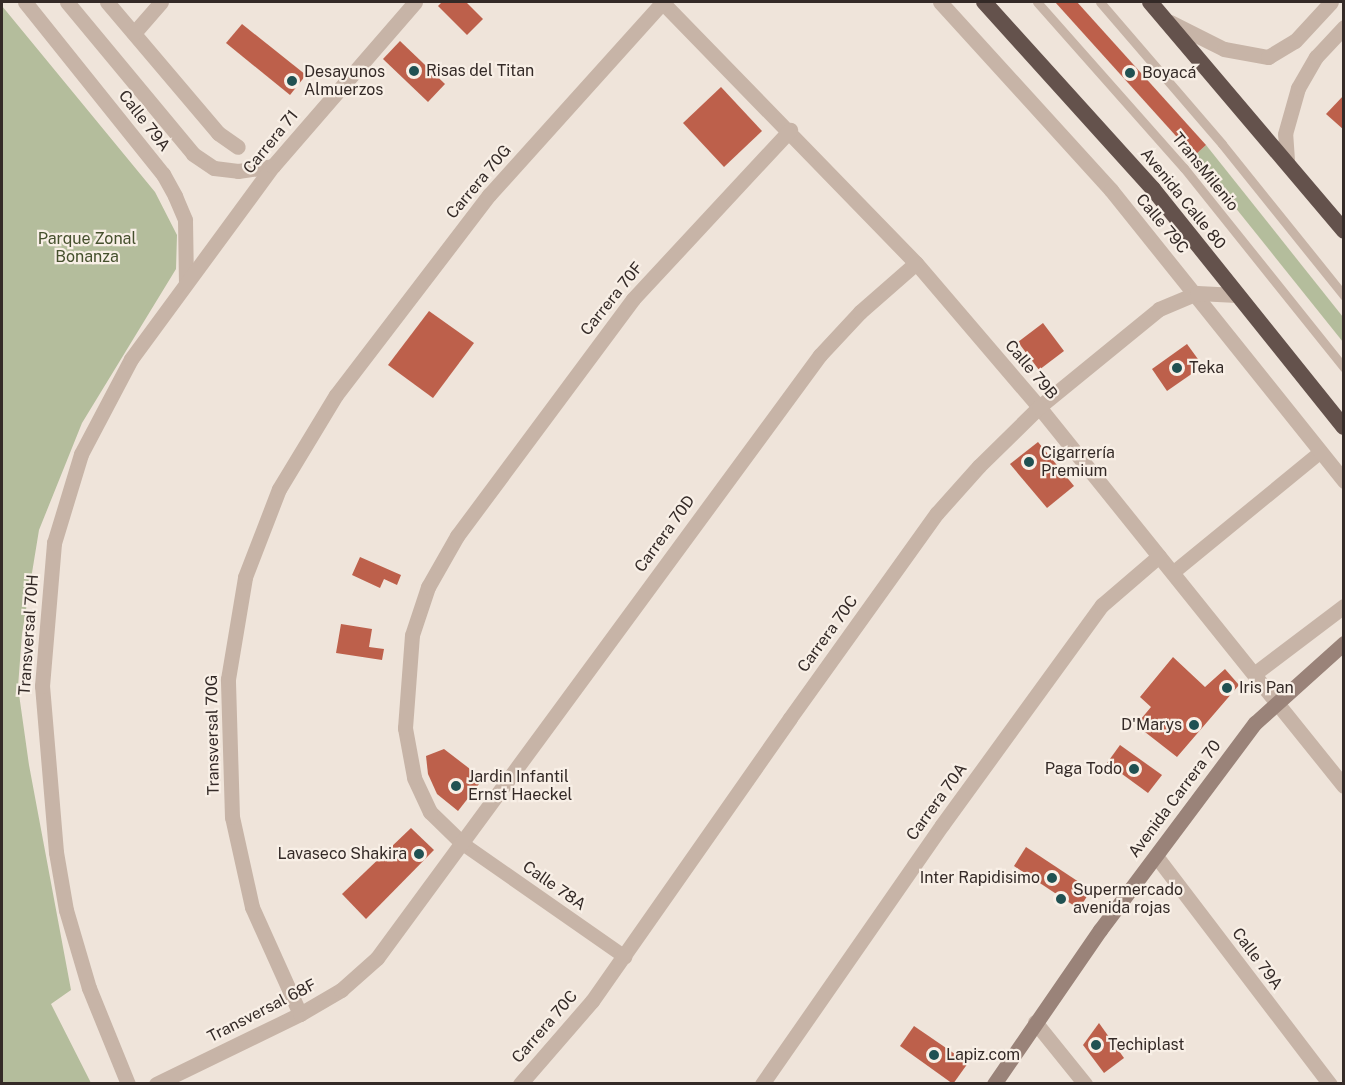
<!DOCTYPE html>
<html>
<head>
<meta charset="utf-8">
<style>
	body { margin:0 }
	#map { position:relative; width:1345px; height:1085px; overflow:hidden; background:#efe4da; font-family:"Public Sans",sans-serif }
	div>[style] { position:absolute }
	.green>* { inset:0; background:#b4bd9c }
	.building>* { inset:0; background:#bd604b }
	.service>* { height:9px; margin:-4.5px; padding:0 4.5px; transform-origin:4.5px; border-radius:4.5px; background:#c7b4a7 }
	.pedestrian>* { height:14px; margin:-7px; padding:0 7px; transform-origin:7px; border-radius:7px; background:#c7b4a7 }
	.minor>* { height:15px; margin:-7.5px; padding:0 7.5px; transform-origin:7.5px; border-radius:7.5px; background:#c7b4a7 }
	.tertiary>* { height:15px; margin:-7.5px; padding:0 7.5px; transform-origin:7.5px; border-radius:7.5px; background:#c7b4a7 }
	.secondary>* { height:15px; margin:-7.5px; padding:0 7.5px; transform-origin:7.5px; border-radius:7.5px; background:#9a8379 }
	.trunk>* { height:16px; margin:-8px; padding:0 8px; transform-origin:8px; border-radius:8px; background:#64524c }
	.dots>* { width:16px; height:16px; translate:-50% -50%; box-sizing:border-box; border:3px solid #f8efe6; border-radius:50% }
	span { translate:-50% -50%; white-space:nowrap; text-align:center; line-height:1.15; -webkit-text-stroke:4.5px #f8efe6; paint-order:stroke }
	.poi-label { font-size:16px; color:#342a27 }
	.left { translate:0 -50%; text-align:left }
	.right { translate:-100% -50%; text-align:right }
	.street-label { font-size:16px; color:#342a27 }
	.park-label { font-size:16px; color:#45502d }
	.frame { position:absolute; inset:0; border:3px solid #342a27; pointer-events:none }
</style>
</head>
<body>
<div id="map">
	<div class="green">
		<div style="clip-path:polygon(2px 6px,155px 192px,177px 235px,176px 269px,82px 423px,39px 530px,22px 634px,18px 687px,29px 765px,71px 990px,51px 1004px,91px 1083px,2px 1083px)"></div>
		<div style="clip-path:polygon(1206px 145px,1343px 317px,1343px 342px,1194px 156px)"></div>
	</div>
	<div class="building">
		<div style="clip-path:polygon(442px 2px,466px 2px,483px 19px,467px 35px,438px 6px)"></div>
		<div style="clip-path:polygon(1055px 2px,1077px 2px,1206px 145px,1194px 156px)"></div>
		<div style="clip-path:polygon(242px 24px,306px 75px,290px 95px,226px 43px)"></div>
		<div style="clip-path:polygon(400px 41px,445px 84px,428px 102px,383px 59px)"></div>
		<div style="clip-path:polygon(721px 87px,762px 131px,724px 167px,683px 123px)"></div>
		<div style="clip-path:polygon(1344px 95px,1344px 130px,1326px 114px)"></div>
		<div style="clip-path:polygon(429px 311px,474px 343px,433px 398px,388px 365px)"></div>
		<div style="clip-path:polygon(1043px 323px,1064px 351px,1039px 370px,1018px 342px)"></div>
		<div style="clip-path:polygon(1187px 344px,1203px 366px,1167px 391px,1152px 369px)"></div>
		<div style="clip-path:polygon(1038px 442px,1074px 486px,1047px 508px,1010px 464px)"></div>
		<div style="clip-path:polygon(360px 557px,401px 575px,397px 585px,384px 579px,380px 588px,352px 575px)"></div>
		<div style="clip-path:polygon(341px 624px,372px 629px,369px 647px,384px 649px,382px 660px,336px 653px)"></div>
		<div style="clip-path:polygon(1173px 657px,1205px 687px,1225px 669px,1239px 685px,1177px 757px,1136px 725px,1151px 707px,1140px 697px)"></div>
		<div style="clip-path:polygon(1120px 745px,1162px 775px,1148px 793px,1107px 763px)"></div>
		<div style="clip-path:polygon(444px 749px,483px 779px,458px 811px,437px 794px,428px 774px,426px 756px)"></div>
		<div style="clip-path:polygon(411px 828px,434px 850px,366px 919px,342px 894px)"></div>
		<div style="clip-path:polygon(1026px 847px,1091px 890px,1079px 909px,1014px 866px)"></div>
		<div style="clip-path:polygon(1099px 1023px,1124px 1058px,1104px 1073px,1083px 1045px)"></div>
		<div style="clip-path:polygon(914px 1026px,968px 1063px,953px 1084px,900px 1046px)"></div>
	</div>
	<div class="service">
		<div style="left:1037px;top:2px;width:222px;rotate:48.5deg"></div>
		<div style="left:1184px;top:168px;width:256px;rotate:51.3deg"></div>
		<div style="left:1100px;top:2px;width:187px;rotate:49.3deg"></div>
		<div style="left:1222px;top:144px;width:195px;rotate:51.2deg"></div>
	</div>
	<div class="pedestrian">
		<div style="left:1173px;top:573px;width:191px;rotate:-39.3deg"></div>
		<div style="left:463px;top:844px;width:198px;rotate:34.9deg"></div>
	</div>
	<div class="minor">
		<div style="left:107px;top:2px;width:172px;rotate:49.7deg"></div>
		<div style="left:218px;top:133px;width:24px;rotate:35deg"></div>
		<div style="left:662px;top:2px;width:364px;rotate:45.8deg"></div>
		<div style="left:916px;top:263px;width:189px;rotate:49.5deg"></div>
		<div style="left:1039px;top:407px;width:486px;rotate:51.2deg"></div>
		<div style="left:940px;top:2px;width:254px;rotate:47.7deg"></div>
		<div style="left:1111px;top:190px;width:373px;rotate:51.3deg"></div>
		<div style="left:1170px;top:22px;width:60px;rotate:26.6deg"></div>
		<div style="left:1224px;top:49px;width:45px;rotate:10.3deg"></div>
		<div style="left:1268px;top:57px;width:31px;rotate:-31deg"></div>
		<div style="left:1295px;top:41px;width:53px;rotate:-47.3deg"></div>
		<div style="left:134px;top:33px;width:41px;rotate:-48.9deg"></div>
		<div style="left:1287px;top:160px;width:26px;rotate:-94deg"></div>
		<div style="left:1285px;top:134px;width:48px;rotate:-74.2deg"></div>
		<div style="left:1298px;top:88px;width:36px;rotate:-60deg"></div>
		<div style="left:1316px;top:57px;width:41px;rotate:-47deg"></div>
		<div style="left:1254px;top:674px;width:113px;rotate:-37.1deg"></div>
		<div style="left:463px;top:844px;width:46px;rotate:-135.9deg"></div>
		<div style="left:430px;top:812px;width:38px;rotate:-115deg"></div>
		<div style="left:414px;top:777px;width:50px;rotate:-100.4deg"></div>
		<div style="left:405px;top:728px;width:93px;rotate:-85.7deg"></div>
		<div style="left:412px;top:635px;width:51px;rotate:-71.6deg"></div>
		<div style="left:428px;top:587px;width:59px;rotate:-60.4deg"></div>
		<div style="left:457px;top:536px;width:295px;rotate:-53.4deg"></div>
		<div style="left:633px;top:299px;width:231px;rotate:-47.1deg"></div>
		<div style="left:1156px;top:856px;width:287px;rotate:52.7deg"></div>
		<div style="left:300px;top:1014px;width:117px;rotate:-114.2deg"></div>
		<div style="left:252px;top:907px;width:92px;rotate:-102.5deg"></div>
		<div style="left:232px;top:817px;width:138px;rotate:-91.7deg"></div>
		<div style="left:228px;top:679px;width:103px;rotate:-80.5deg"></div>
		<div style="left:245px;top:577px;width:94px;rotate:-68.9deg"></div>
		<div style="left:279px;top:489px;width:110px;rotate:-58.8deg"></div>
		<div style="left:336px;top:395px;width:252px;rotate:-52.6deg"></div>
		<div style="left:489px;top:195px;width:260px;rotate:-48deg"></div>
		<div style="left:1035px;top:1022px;width:80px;rotate:51.1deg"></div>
		<div style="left:156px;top:1084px;width:160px;rotate:-25.9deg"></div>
		<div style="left:300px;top:1014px;width:48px;rotate:-30.3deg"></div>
		<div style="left:341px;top:990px;width:48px;rotate:-41.6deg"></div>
		<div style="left:377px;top:958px;width:748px;rotate:-53.7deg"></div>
		<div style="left:820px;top:355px;width:59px;rotate:-47.1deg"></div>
		<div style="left:860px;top:312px;width:74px;rotate:-41.2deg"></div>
		<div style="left:762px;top:1084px;width:315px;rotate:-55.2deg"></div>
		<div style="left:942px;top:825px;width:272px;rotate:-54deg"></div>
		<div style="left:1102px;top:605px;width:75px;rotate:-40.7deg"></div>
	</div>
	<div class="tertiary">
		<div style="left:25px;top:2px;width:221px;rotate:51.3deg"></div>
		<div style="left:163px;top:174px;width:25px;rotate:61deg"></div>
		<div style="left:175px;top:196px;width:26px;rotate:67deg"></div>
		<div style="left:185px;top:220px;width:63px;rotate:89.1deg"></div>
		<div style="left:67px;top:2px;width:197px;rotate:50.3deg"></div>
		<div style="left:193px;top:154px;width:25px;rotate:34deg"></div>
		<div style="left:214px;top:168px;width:24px;rotate:7deg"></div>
		<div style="left:238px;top:171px;width:35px;rotate:-8deg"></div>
		<div style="left:128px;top:1084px;width:104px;rotate:-112.1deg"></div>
		<div style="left:89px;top:988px;width:81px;rotate:-106.4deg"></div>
		<div style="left:66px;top:910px;width:59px;rotate:-99.8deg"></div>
		<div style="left:56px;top:852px;width:167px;rotate:-94.8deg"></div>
		<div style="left:42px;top:686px;width:144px;rotate:-85.2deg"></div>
		<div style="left:54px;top:543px;width:93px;rotate:-73.1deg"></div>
		<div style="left:81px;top:454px;width:107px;rotate:-62.2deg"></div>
		<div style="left:131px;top:359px;width:240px;rotate:-53.7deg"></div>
		<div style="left:273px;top:166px;width:217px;rotate:-49.1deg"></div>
		<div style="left:520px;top:1084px;width:110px;rotate:-49.1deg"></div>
		<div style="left:592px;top:1001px;width:345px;rotate:-55deg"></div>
		<div style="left:790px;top:718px;width:252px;rotate:-54.4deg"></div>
		<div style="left:937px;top:513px;width:63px;rotate:-48.2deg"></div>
		<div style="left:979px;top:466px;width:84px;rotate:-44.5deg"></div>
		<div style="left:1039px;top:407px;width:155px;rotate:-39.2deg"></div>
		<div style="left:1159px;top:309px;width:41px;rotate:-22.8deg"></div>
		<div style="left:1197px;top:293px;width:40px;rotate:2.9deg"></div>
	</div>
	<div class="secondary">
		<div style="left:994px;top:1084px;width:187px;rotate:-55.5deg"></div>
		<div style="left:1100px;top:930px;width:259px;rotate:-53.2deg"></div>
		<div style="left:1255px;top:723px;width:120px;rotate:-42deg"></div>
	</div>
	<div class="trunk">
		<div style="left:984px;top:2px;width:252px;rotate:47.9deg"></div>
		<div style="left:1153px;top:189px;width:305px;rotate:51.3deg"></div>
		<div style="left:1150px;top:2px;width:300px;rotate:49.7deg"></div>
	</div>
	<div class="dots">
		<div style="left:414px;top:71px;background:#205152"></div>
		<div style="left:1130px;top:73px;background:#205152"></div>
		<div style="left:292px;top:81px;background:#205152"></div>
		<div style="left:1177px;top:368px;background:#205152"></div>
		<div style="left:1029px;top:462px;background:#205152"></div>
		<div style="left:1227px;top:688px;background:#205152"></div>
		<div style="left:1194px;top:725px;background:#205152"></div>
		<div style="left:1134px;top:769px;background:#205152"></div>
		<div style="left:456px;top:786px;background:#205152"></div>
		<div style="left:419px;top:854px;background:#205152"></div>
		<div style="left:1052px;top:878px;background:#205152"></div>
		<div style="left:1061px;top:899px;background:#205152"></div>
		<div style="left:1096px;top:1045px;background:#205152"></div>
		<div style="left:934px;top:1055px;background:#205152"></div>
	</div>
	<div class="poi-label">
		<span class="left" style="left:426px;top:71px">Risas del Titan</span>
		<span class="left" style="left:304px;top:81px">Desayunos<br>Almuerzos</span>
		<span class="left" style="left:1142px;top:73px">Boyacá</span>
		<span class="left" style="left:1189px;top:368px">Teka</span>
		<span class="left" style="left:1041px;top:462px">Cigarrería<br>Premium</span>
		<span class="left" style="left:1239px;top:688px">Iris Pan</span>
		<span class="right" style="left:1182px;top:725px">D'Marys</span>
		<span class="right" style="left:1122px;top:769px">Paga Todo</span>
		<span class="left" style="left:468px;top:786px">Jardin Infantil<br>Ernst Haeckel</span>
		<span class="right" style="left:407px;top:854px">Lavaseco Shakira</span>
		<span class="right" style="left:1040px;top:878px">Inter Rapidisimo</span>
		<span class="left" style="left:1073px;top:899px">Supermercado<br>avenida rojas</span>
		<span class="left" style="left:1108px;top:1045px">Techiplast</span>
		<span class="left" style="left:946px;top:1055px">Lapiz.com</span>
	</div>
	<div class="street-label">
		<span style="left:144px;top:121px;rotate:52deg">Calle 79A</span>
		<span style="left:271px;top:142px;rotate:-51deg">Carrera 71</span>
		<span style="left:1205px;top:172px;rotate:51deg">TransMilenio</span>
		<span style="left:479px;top:182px;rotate:-50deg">Carrera 70G</span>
		<span style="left:1183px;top:199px;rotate:51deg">Avenida Calle 80</span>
		<span style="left:1162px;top:224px;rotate:50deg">Calle 79C</span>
		<span style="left:612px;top:299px;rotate:-51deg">Carrera 70F</span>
		<span style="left:1031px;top:370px;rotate:50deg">Calle 79B</span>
		<span style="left:665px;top:534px;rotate:-54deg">Carrera 70D</span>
		<span style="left:828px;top:634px;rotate:-54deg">Carrera 70C</span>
		<span style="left:29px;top:635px;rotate:-86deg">Transversal 70H</span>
		<span style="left:213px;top:735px;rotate:-91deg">Transversal 70G</span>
		<span style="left:1175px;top:799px;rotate:-53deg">Avenida Carrera 70</span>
		<span style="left:937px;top:802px;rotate:-54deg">Carrera 70A</span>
		<span style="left:554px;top:886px;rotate:35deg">Calle 78A</span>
		<span style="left:1257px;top:959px;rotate:53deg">Calle 79A</span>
		<span style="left:262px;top:1011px;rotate:-27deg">Transversal 68F</span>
		<span style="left:545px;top:1027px;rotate:-49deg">Carrera 70C</span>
	</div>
	<div class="park-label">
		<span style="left:87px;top:248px">Parque Zonal<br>Bonanza</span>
	</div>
	<div class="frame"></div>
</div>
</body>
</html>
